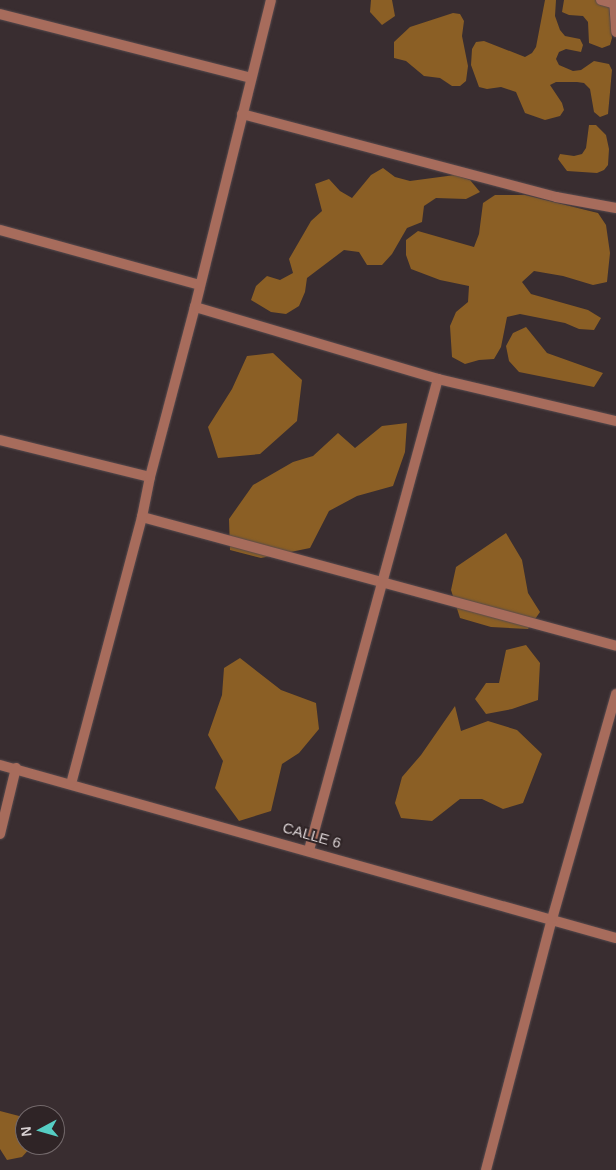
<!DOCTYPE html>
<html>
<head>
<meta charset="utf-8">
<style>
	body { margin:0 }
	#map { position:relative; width:616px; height:1170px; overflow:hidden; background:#392d30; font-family:Helvetica,sans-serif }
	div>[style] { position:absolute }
	.forest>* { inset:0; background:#8b5f25 }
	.roads { filter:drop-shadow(0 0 1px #564a4d) drop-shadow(0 0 1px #564a4d) }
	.street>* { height:10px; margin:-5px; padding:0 5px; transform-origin:5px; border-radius:5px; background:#a76c5c }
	span { translate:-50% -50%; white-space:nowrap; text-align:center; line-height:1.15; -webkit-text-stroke:4px #2f2426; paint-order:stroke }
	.street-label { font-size:15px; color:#d8d0d2 }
	.north { position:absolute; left:15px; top:1105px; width:50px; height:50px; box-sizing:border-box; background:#2f2426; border:1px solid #73696b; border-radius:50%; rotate:264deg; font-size:14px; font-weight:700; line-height:20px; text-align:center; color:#d8d0d2 }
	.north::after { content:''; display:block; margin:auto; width:18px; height:22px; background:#56cec4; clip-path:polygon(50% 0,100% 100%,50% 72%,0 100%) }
</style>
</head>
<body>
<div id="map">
	<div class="forest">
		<div style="clip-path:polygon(371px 0,392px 0,395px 16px,382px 25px,370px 12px)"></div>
		<div style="clip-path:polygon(556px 0,555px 16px,560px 30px,565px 36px,580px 39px,583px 45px,581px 52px,566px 49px,559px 52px,556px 59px,559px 65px,573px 71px,581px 70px,594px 61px,609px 64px,612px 70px,608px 114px,600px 117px,594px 112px,590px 89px,584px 83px,577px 82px,556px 82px,550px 85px,562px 103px,564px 110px,560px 116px,545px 120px,525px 113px,516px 92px,501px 87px,487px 89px,479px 87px,471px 65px,472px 49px,476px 42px,484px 41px,525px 57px,532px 53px,536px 47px,545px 0)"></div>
		<div style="clip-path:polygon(564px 0,597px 0,609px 7px,612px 38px,610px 45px,602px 48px,589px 43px,588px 22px,583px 16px,569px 15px,562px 12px)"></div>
		<div style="clip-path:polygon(453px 13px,460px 14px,464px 21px,462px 36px,468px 66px,466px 81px,460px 86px,452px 86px,440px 78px,424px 76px,406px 61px,394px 58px,394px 42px,410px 27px)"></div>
		<div style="clip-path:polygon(589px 125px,596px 125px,606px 135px,609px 149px,608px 165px,604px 170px,597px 173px,567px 171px,558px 159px,560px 154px,574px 156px,582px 154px,586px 148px)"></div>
		<div style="clip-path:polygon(383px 168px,395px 177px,410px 181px,455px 175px,470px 180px,480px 192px,466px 199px,436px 198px,424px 206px,422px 222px,407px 228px,392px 254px,382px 265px,367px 265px,359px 252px,344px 250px,307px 278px,305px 292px,299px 306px,286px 314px,271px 312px,251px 300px,256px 286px,267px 276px,280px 280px,293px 273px,289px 259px,311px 221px,322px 211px,315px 184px,329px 179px,340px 191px,352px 198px,371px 175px)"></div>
		<div style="clip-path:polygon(495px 195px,525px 195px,598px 213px,606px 225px,610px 253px,607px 282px,593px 285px,563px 276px,534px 271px,522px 282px,531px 294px,588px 310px,601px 318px,594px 330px,579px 329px,565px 323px,520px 314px,507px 317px,501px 347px,494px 359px,479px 360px,465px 364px,452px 357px,450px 326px,456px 312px,468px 302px,469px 286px,440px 280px,411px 269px,406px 255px,406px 240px,418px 231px,474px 247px,479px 234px,483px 203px)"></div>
		<div style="clip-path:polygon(526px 327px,547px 353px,603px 373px,594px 387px,519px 372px,509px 361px,506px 346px,513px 333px)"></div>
		<div style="clip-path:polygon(273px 353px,302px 380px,297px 421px,260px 454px,218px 458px,208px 427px,232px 389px,247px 356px)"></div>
		<div style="clip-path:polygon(407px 423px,405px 452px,393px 486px,357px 496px,329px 511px,310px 548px,261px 558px,230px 550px,229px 519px,253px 485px,293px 462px,313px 456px,338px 433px,355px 448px,382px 426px)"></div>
		<div style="clip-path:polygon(506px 533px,522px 560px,528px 593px,540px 612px,528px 629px,491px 627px,460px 618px,451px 590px,456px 567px)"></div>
		<div style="clip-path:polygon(526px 645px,540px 663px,538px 700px,512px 709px,486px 714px,475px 699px,486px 683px,499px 683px,506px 650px)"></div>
		<div style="clip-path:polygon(240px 658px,281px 690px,316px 703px,319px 729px,299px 753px,282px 764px,271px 811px,239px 821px,215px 788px,223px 761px,208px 735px,222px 695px,224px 668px)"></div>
		<div style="clip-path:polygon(455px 706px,461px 731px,488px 721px,517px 730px,542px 754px,523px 803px,503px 809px,482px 799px,460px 799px,432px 821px,401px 818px,395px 803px,402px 777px,421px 755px)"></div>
		<div style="clip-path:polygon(0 1111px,23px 1117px,25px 1121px,25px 1145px,32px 1146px,22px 1157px,7px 1160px,0 1149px)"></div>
	</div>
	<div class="roads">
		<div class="street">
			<div style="left:601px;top:0;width:16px;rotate:15deg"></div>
			<div style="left:614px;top:0;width:32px;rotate:86deg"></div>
			<div style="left:0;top:14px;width:259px;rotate:14.3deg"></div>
			<div style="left:242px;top:114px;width:325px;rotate:14.8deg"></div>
			<div style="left:556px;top:197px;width:61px;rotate:10.4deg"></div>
			<div style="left:0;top:230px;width:206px;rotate:15.4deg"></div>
			<div style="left:195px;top:307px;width:253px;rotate:16.5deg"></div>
			<div style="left:438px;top:379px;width:183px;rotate:13.3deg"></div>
			<div style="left:0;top:440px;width:154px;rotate:13.9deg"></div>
			<div style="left:142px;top:517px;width:491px;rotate:15.2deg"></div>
			<div style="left:0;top:765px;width:640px;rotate:15.69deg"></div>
			<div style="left:71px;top:784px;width:276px;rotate:-75.1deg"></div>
			<div style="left:142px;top:517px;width:41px;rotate:-78.7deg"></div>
			<div style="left:150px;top:477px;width:176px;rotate:-75.2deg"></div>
			<div style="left:195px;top:307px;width:316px;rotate:-76.1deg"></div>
			<div style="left:0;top:834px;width:68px;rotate:-76.4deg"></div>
			<div style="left:309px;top:850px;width:488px;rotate:-74.7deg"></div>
			<div style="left:486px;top:1170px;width:260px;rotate:-75.3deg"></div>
			<div style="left:552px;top:919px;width:234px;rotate:-74.1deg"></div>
		</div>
	</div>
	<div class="street-label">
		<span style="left:312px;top:835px;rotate:16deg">CALLE 6</span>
	</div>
	<div class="north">N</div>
</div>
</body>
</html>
